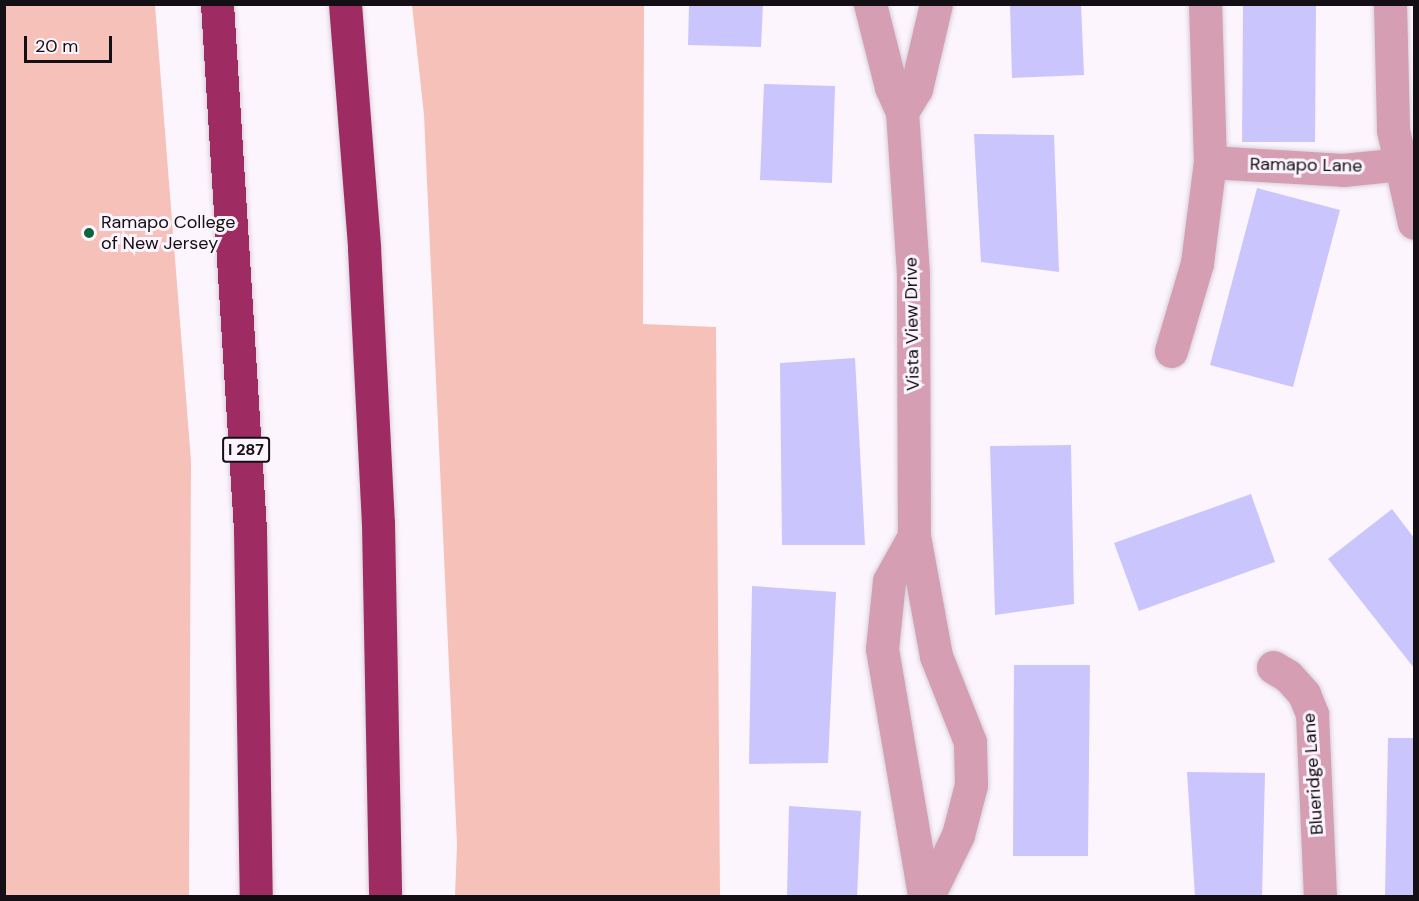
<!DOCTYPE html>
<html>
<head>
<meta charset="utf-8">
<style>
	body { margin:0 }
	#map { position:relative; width:1419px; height:901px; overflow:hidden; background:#fdf5fe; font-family:"DM Sans",sans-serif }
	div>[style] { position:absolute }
	.green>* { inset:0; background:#f6c1b9 }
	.building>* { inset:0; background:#cac5fd }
	.roads { filter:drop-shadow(0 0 2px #d8d0d9) drop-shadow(0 0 2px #d8d0d9) }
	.minor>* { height:33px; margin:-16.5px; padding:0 16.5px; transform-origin:16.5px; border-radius:16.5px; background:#d59eb2 }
	.motorway>* { height:33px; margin:-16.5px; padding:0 16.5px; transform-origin:16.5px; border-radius:16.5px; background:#9e2c63 }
	.dots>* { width:16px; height:16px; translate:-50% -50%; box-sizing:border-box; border:3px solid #fdf5fe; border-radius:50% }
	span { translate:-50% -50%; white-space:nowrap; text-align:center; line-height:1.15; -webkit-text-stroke:6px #fdf5fe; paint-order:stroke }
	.shield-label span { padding:2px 4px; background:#fdf5fe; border:2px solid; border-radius:4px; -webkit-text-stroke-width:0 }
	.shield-label { font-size:16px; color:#140e15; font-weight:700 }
	.street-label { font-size:18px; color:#140e15 }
	.poi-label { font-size:18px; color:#140e15 }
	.left { translate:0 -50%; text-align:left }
	.frame { position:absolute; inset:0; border:6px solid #140e15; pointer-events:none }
	.scale { position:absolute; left:24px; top:36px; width:88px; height:27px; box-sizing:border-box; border:3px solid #140e15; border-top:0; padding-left:8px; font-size:18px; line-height:21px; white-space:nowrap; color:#140e15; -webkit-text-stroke:4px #fdf5fe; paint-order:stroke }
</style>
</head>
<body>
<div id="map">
	<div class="green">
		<div style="clip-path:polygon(5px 4px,155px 5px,191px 461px,189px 896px,5px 896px)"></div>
		<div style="clip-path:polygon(412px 5px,644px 5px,643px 324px,716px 327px,720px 896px,455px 896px,457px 844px,424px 115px)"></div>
	</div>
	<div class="building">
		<div style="clip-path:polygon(689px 4px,763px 4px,761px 47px,688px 45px)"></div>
		<div style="clip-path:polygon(1010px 4px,1081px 4px,1084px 75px,1012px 78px)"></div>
		<div style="clip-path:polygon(1243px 4px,1316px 4px,1315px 142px,1242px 142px)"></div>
		<div style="clip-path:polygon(764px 84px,835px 86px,832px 183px,760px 180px)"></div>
		<div style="clip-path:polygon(974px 134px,1054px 135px,1059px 272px,981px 262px)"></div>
		<div style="clip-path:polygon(1257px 188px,1340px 210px,1293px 387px,1210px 365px)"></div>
		<div style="clip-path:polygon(855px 358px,865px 545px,782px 545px,780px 363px)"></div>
		<div style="clip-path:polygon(1071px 445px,1074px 604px,995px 615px,990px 446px)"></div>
		<div style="clip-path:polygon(1251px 494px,1275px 562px,1139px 611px,1114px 543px)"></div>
		<div style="clip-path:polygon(1392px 509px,1414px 538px,1414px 668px,1328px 559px)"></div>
		<div style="clip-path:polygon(752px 586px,836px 592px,828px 763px,749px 764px)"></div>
		<div style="clip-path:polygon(1014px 665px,1090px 665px,1088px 856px,1013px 856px)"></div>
		<div style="clip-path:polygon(1388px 738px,1414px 738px,1414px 897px,1385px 897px)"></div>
		<div style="clip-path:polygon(1187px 772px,1265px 773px,1262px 897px,1195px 897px)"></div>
		<div style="clip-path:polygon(789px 806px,861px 811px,857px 897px,787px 897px)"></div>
	</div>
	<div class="roads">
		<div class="minor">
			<div style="left:870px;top:4px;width:86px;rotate:75.8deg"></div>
			<div style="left:891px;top:87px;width:27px;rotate:66deg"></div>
			<div style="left:902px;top:112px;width:163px;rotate:86.1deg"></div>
			<div style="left:913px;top:275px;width:261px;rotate:89.8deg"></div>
			<div style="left:914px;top:536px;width:122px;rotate:79.6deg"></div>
			<div style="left:936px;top:656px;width:92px;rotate:68.4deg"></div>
			<div style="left:970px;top:742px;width:43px;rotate:88.7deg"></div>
			<div style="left:971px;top:785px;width:52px;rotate:104.6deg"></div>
			<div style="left:958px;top:835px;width:68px;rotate:116.2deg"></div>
			<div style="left:1390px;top:4px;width:126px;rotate:88.6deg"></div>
			<div style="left:1393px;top:130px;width:95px;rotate:77.3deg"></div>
			<div style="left:902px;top:112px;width:27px;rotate:-59deg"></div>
			<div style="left:916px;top:89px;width:87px;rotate:-76.8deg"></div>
			<div style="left:1210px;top:162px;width:133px;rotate:3.4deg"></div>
			<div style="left:1343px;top:170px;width:58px;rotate:-5.9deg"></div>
			<div style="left:1171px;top:351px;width:92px;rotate:-73.5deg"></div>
			<div style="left:1197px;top:263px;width:102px;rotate:-82.7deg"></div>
			<div style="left:1210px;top:162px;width:158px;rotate:-91.8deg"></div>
			<div style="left:914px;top:536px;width:51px;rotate:119.1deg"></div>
			<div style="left:889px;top:581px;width:68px;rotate:95.9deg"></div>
			<div style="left:882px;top:649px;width:251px;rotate:80.3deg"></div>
			<div style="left:1273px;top:667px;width:17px;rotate:31deg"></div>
			<div style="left:1288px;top:676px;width:24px;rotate:48deg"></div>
			<div style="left:1304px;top:694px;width:22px;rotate:68deg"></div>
			<div style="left:1312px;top:714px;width:182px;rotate:87.5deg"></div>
		</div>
		<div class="motorway">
			<div style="left:217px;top:4px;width:527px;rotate:86.41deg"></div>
			<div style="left:250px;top:530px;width:366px;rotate:89.1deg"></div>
			<div style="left:345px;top:4px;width:245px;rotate:85.5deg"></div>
			<div style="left:364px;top:248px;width:276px;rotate:87.1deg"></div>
			<div style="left:378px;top:524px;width:372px;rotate:88.9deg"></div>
		</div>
	</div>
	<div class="dots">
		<div style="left:89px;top:233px;background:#07673b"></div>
	</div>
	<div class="shield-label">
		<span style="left:246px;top:450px">I 287</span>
	</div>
	<div class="street-label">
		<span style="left:1306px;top:165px;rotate:1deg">Ramapo Lane</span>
		<span style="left:912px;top:324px;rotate:-91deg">Vista View Drive</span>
		<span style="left:1313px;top:774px;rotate:-94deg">Blueridge Lane</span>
	</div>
	<div class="poi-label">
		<span class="left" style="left:101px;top:233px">Ramapo College<br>of New Jersey</span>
	</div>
	<div class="frame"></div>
	<div class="scale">20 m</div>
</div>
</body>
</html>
